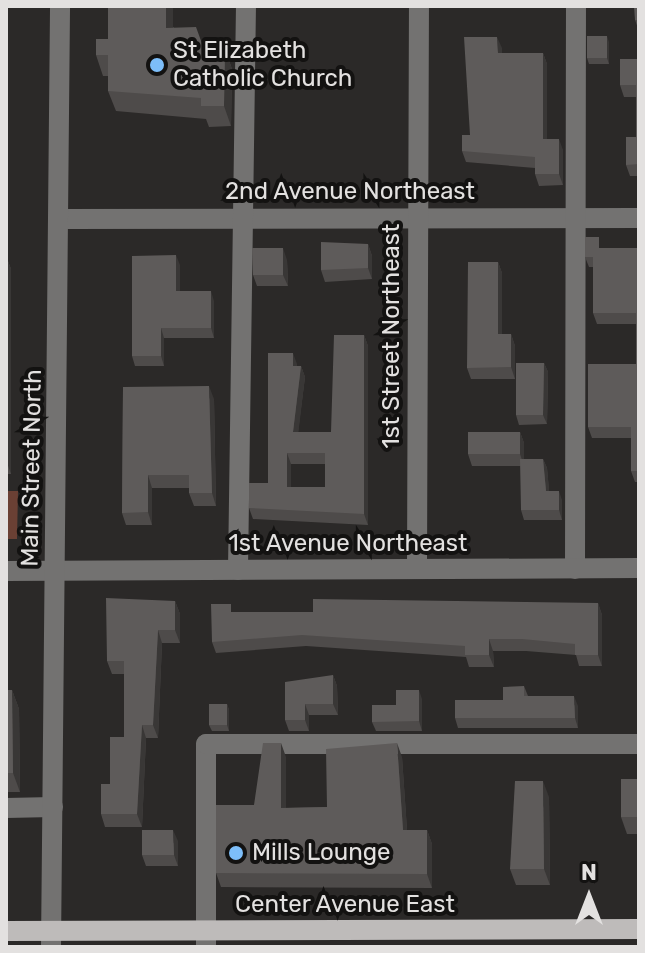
<!DOCTYPE html>
<html>
<head>
<meta charset="utf-8">
<style>
	body { margin:0 }
	#map { position:relative; width:645px; height:953px; overflow:hidden; background:#2b2928; font-family:Rubik,sans-serif }
	div>[style] { position:absolute }
	.green>* { inset:0; background:#6a4034 }
	.minor>* { height:20px; margin:-10px; padding:0 10px; transform-origin:10px; border-radius:10px; background:#737271 }
	.major>* { height:20px; margin:-10px; padding:0 10px; transform-origin:10px; border-radius:10px; background:#bebbba }
	.wall>* { inset:0; background:#4e4b4a }
	.shaded-wall>* { inset:0; background:#393736 }
	.building>* { inset:0; background:#5e5b5a }
	.dots>* { width:22px; height:22px; translate:-50% -50%; box-sizing:border-box; border:4px solid #131211; border-radius:50% }
	span { translate:-50% -50%; white-space:nowrap; text-align:center; line-height:1.15; -webkit-text-stroke:8px #131211; paint-order:stroke }
	.poi-label { font-size:24px; color:#e3e1e0 }
	.left { translate:0 -50%; text-align:left }
	.street-label { font-size:24px; color:#e3e1e0 }
	.frame { position:absolute; inset:0; border:8px solid #e3e1e0; pointer-events:none }
	.north { position:absolute; left:549px; top:857px; width:80px; height:80px; -webkit-text-stroke:6px #131211; paint-order:stroke; rotate:0deg; font-size:22px; font-weight:700; line-height:32px; text-align:center; color:#e3e1e0 }
	.north::after { content:''; display:block; margin:auto; width:28px; height:36px; background:#e3e1e0; clip-path:polygon(50% 0,100% 100%,50% 72%,0 100%) }
</style>
</head>
<body>
<div id="map">
	<div class="green">
		<div style="clip-path:polygon(6px 491px,18px 491px,17px 539px,6px 539px)"></div>
	</div>
	<div class="minor">
		<div style="left:61px;top:219px;width:578px;rotate:-0.1deg"></div>
		<div style="left:417px;top:569px;width:563px;rotate:-89.8deg"></div>
		<div style="left:575px;top:569px;width:563px;rotate:-89.9deg"></div>
		<div style="left:238px;top:570px;width:564px;rotate:-89.19deg"></div>
		<div style="left:6px;top:571px;width:633px;rotate:-0.27deg"></div>
		<div style="left:6px;top:808px;width:47px;rotate:-1.2deg"></div>
		<div style="left:51px;top:947px;width:941px;rotate:-89.45deg"></div>
		<div style="left:206px;top:947px;width:203px;rotate:-90deg"></div>
		<div style="left:206px;top:744px;width:433px"></div>
	</div>
	<div class="major">
		<div style="left:6px;top:931px;width:633px;rotate:-0.18deg"></div>
	</div>
	<div class="wall">
		<div style="clip-path:polygon(108px 6px,173px 6px,173px 27px,204px 49px,225px 49px,232px 69px,231px 126px,209px 127px,206px 119px,116px 111px,108px 91px,108px 76px,103px 76px,96px 55px,108px 39px)"></div>
		<div style="clip-path:polygon(639px 6px,639px 31px,635px 20px)"></div>
		<div style="clip-path:polygon(609px 42px,609px 64px,589px 64px,587px 58px)"></div>
		<div style="clip-path:polygon(502px 48px,502px 53px,543px 53px,547px 64px,547px 139px,563px 150px,563px 185px,539px 186px,535px 174px,535px 168px,466px 162px,462px 151px,470px 135px)"></div>
		<div style="clip-path:polygon(639px 59px,639px 176px,630px 176px,626px 165px,636px 137px,636px 97px,624px 97px,620px 85px)"></div>
		<div style="clip-path:polygon(368px 244px,372px 256px,372px 279px,325px 282px,321px 270px)"></div>
		<div style="clip-path:polygon(603px 248px,639px 248px,639px 482px,635px 482px,631px 471px,631px 438px,592px 438px,588px 427px,636px 364px,636px 324px,597px 324px,593px 313px,593px 267px,589px 267px,585px 257px)"></div>
		<div style="clip-path:polygon(6px 256px,11px 269px,11px 474px,6px 474px)"></div>
		<div style="clip-path:polygon(287px 260px,288px 286px,257px 286px,253px 275px)"></div>
		<div style="clip-path:polygon(498px 262px,502px 273px,502px 334px,511px 334px,515px 346px,515px 379px,471px 379px,467px 368px)"></div>
		<div style="clip-path:polygon(180px 265px,180px 291px,214px 301px,214px 338px,164px 338px,164px 366px,135px 366px,132px 356px)"></div>
		<div style="clip-path:polygon(evenodd,364px 335px,368px 346px,368px 525px,253px 519px,249px 508px,268px 483px,297px 364px,297px 366px,301px 366px,305px 377px,298px 432px,331px 432px,364px 335px,291px 464px,325px 464px,325px 487px,291px 487px,291px 464px)"></div>
		<div style="clip-path:polygon(544px 363px,548px 372px,547px 424px,519px 425px,516px 415px)"></div>
		<div style="clip-path:polygon(123px 387px,214px 399px,216px 506px,194px 506px,189px 493px,189px 488px,152px 488px,152px 525px,126px 525px,122px 513px)"></div>
		<div style="clip-path:polygon(520px 432px,524px 443px,524px 459px,543px 459px,547px 468px,549px 491px,562px 500px,562px 520px,524px 520px,521px 510px,521px 466px,472px 466px,468px 454px)"></div>
		<div style="clip-path:polygon(175px 601px,180px 614px,180px 643px,162px 643px,158px 738px,146px 738px,142px 827px,105px 827px,101px 814px,124px 737px,124px 674px,112px 674px,107px 661px)"></div>
		<div style="clip-path:polygon(598px 603px,602px 615px,602px 666px,579px 666px,576px 655px,526px 651px,493px 651px,494px 667px,469px 667px,466px 657px,306px 646px,216px 653px,212px 642px,234px 612px,313px 612px)"></div>
		<div style="clip-path:polygon(333px 675px,337px 686px,338px 715px,309px 715px,309px 731px,289px 731px,285px 720px)"></div>
		<div style="clip-path:polygon(524px 686px,528px 696px,578px 706px,578px 728px,458px 728px,455px 718px,503px 700px)"></div>
		<div style="clip-path:polygon(6px 690px,12px 690px,19px 709px,20px 792px,6px 792px)"></div>
		<div style="clip-path:polygon(422px 699px,422px 731px,376px 731px,372px 722px,396px 705px)"></div>
		<div style="clip-path:polygon(227px 704px,229px 710px,229px 731px,212px 731px,209px 725px)"></div>
		<div style="clip-path:polygon(286px 757px,286px 808px,327px 807px,402px 757px,407px 830px,427px 830px,432px 844px,432px 888px,221px 887px,216px 873px,254px 805px)"></div>
		<div style="clip-path:polygon(639px 779px,639px 834px,627px 834px,621px 817px)"></div>
		<div style="clip-path:polygon(549px 797px,550px 885px,516px 885px,510px 869px)"></div>
		<div style="clip-path:polygon(178px 841px,178px 866px,146px 866px,142px 855px)"></div>
	</div>
	<div class="shaded-wall">
		<div style="clip-path:polygon(166px 6px,173px 6px,173px 48px,166px 28px)"></div>
		<div style="clip-path:polygon(607px 36px,609px 42px,609px 64px,607px 58px)"></div>
		<div style="clip-path:polygon(497px 37px,502px 48px,502px 64px,498px 53px)"></div>
		<div style="clip-path:polygon(225px 49px,232px 69px,231px 126px,224px 106px)"></div>
		<div style="clip-path:polygon(543px 53px,547px 64px,547px 151px,543px 139px)"></div>
		<div style="clip-path:polygon(559px 139px,563px 150px,563px 185px,559px 174px)"></div>
		<div style="clip-path:polygon(368px 244px,372px 256px,372px 279px,368px 268px)"></div>
		<div style="clip-path:polygon(283px 248px,287px 260px,288px 286px,283px 275px)"></div>
		<div style="clip-path:polygon(176px 255px,180px 265px,180px 301px,176px 291px)"></div>
		<div style="clip-path:polygon(6px 256px,11px 269px,11px 474px,6px 460px)"></div>
		<div style="clip-path:polygon(498px 262px,502px 273px,502px 346px,498px 334px)"></div>
		<div style="clip-path:polygon(211px 291px,214px 301px,214px 338px,211px 328px)"></div>
		<div style="clip-path:polygon(161px 328px,164px 338px,164px 366px,161px 356px)"></div>
		<div style="clip-path:polygon(511px 334px,515px 346px,515px 379px,511px 367px)"></div>
		<div style="clip-path:polygon(364px 335px,368px 346px,368px 525px,364px 514px)"></div>
		<div style="clip-path:polygon(293px 353px,297px 364px,297px 377px,293px 366px)"></div>
		<div style="clip-path:polygon(544px 363px,548px 372px,547px 424px,543px 415px)"></div>
		<div style="clip-path:polygon(301px 366px,305px 377px,297px 444px,293px 432px)"></div>
		<div style="clip-path:polygon(209px 386px,214px 399px,216px 506px,212px 493px)"></div>
		<div style="clip-path:polygon(520px 432px,524px 443px,524px 466px,520px 454px)"></div>
		<div style="clip-path:polygon(287px 453px,291px 464px,291px 498px,287px 487px)"></div>
		<div style="clip-path:polygon(543px 459px,547px 468px,550px 500px,546px 491px)"></div>
		<div style="clip-path:polygon(148px 475px,152px 488px,152px 525px,148px 512px)"></div>
		<div style="clip-path:polygon(559px 491px,562px 500px,562px 520px,559px 510px)"></div>
		<div style="clip-path:polygon(175px 601px,180px 614px,180px 643px,175px 630px)"></div>
		<div style="clip-path:polygon(598px 603px,602px 615px,602px 666px,598px 655px)"></div>
		<div style="clip-path:polygon(158px 630px,162px 643px,158px 738px,153px 725px)"></div>
		<div style="clip-path:polygon(489px 639px,493px 651px,494px 667px,489px 655px)"></div>
		<div style="clip-path:polygon(333px 675px,337px 686px,338px 715px,333px 704px)"></div>
		<div style="clip-path:polygon(12px 690px,19px 709px,20px 792px,13px 773px)"></div>
		<div style="clip-path:polygon(419px 690px,422px 699px,422px 731px,419px 721px)"></div>
		<div style="clip-path:polygon(574px 696px,578px 706px,578px 728px,575px 718px)"></div>
		<div style="clip-path:polygon(227px 704px,229px 710px,229px 731px,227px 725px)"></div>
		<div style="clip-path:polygon(305px 704px,309px 715px,309px 731px,305px 720px)"></div>
		<div style="clip-path:polygon(142px 725px,146px 738px,142px 827px,137px 814px)"></div>
		<div style="clip-path:polygon(281px 743px,286px 757px,286px 822px,281px 808px)"></div>
		<div style="clip-path:polygon(397px 743px,402px 757px,408px 844px,403px 830px)"></div>
		<div style="clip-path:polygon(543px 781px,549px 797px,550px 885px,544px 869px)"></div>
		<div style="clip-path:polygon(173px 830px,178px 841px,178px 866px,174px 855px)"></div>
		<div style="clip-path:polygon(427px 830px,432px 844px,432px 888px,427px 874px)"></div>
	</div>
	<div class="building">
		<div style="clip-path:polygon(108px 6px,166px 6px,166px 28px,196px 27px,204px 49px,225px 49px,224px 106px,201px 106px,201px 98px,108px 91px,108px 55px,96px 55px,96px 39px,108px 39px)"></div>
		<div style="clip-path:polygon(634px 6px,639px 6px,639px 20px,635px 20px)"></div>
		<div style="clip-path:polygon(587px 36px,607px 36px,607px 58px,587px 58px)"></div>
		<div style="clip-path:polygon(464px 37px,497px 37px,498px 53px,543px 53px,543px 139px,559px 139px,559px 174px,535px 174px,535px 157px,462px 151px,462px 135px,470px 135px)"></div>
		<div style="clip-path:polygon(620px 59px,639px 59px,639px 164px,626px 165px,626px 137px,636px 137px,636px 85px,620px 85px)"></div>
		<div style="clip-path:polygon(585px 237px,599px 237px,599px 248px,639px 248px,639px 471px,631px 471px,631px 427px,588px 427px,588px 364px,636px 364px,636px 313px,593px 313px,593px 257px,585px 257px)"></div>
		<div style="clip-path:polygon(321px 242px,368px 244px,368px 268px,321px 270px)"></div>
		<div style="clip-path:polygon(252px 248px,283px 248px,283px 275px,253px 275px)"></div>
		<div style="clip-path:polygon(176px 255px,176px 291px,211px 291px,211px 328px,161px 328px,161px 356px,132px 356px,132px 256px)"></div>
		<div style="clip-path:polygon(468px 262px,498px 262px,498px 334px,511px 334px,511px 367px,467px 368px)"></div>
		<div style="clip-path:polygon(evenodd,334px 335px,364px 335px,364px 514px,249px 508px,249px 483px,268px 483px,268px 353px,293px 353px,293px 366px,301px 366px,293px 432px,331px 432px,334px 335px,287px 453px,325px 453px,325px 487px,287px 487px,287px 453px)"></div>
		<div style="clip-path:polygon(516px 363px,544px 363px,543px 415px,516px 415px)"></div>
		<div style="clip-path:polygon(209px 386px,212px 493px,189px 493px,189px 475px,148px 475px,148px 512px,122px 513px,123px 387px)"></div>
		<div style="clip-path:polygon(468px 432px,520px 432px,520px 454px,468px 454px)"></div>
		<div style="clip-path:polygon(520px 459px,543px 459px,546px 491px,559px 491px,559px 510px,521px 510px)"></div>
		<div style="clip-path:polygon(106px 598px,175px 601px,175px 630px,158px 630px,153px 725px,142px 725px,137px 814px,101px 814px,101px 784px,110px 784px,110px 737px,124px 737px,124px 661px,107px 661px)"></div>
		<div style="clip-path:polygon(313px 599px,598px 603px,598px 655px,575px 655px,575px 644px,522px 639px,489px 639px,489px 655px,465px 655px,465px 646px,302px 635px,212px 642px,211px 604px,231px 604px,231px 612px,313px 612px)"></div>
		<div style="clip-path:polygon(333px 675px,333px 704px,305px 704px,305px 720px,285px 720px,285px 682px)"></div>
		<div style="clip-path:polygon(524px 686px,524px 696px,574px 696px,575px 718px,455px 718px,455px 700px,503px 700px,503px 687px)"></div>
		<div style="clip-path:polygon(6px 690px,12px 690px,13px 773px,6px 773px)"></div>
		<div style="clip-path:polygon(396px 690px,419px 690px,419px 721px,372px 722px,372px 705px,396px 705px)"></div>
		<div style="clip-path:polygon(209px 704px,227px 704px,227px 725px,209px 725px)"></div>
		<div style="clip-path:polygon(263px 743px,281px 743px,281px 808px,327px 807px,326px 749px,397px 743px,403px 830px,427px 830px,427px 874px,216px 873px,216px 805px,254px 805px)"></div>
		<div style="clip-path:polygon(621px 779px,639px 779px,639px 817px,621px 817px)"></div>
		<div style="clip-path:polygon(515px 781px,543px 781px,544px 869px,510px 869px)"></div>
		<div style="clip-path:polygon(142px 830px,173px 830px,174px 855px,142px 855px)"></div>
	</div>
	<div class="dots">
		<div style="left:157px;top:65px;background:#7dbef9"></div>
		<div style="left:236px;top:853px;background:#7dbef9"></div>
	</div>
	<div class="poi-label">
		<span class="left" style="left:173px;top:65px">St Elizabeth<br>Catholic Church</span>
		<span class="left" style="left:252px;top:853px">Mills Lounge</span>
	</div>
	<div class="street-label">
		<span style="left:350px;top:192px">2nd Avenue Northeast</span>
		<span style="left:392px;top:336px;rotate:-90deg">1st Street Northeast</span>
		<span style="left:32px;top:468px;rotate:-89deg">Main Street North</span>
		<span style="left:348px;top:544px">1st Avenue Northeast</span>
		<span style="left:345px;top:905px">Center Avenue East</span>
	</div>
	<div class="frame"></div>
	<div class="north">N</div>
</div>
</body>
</html>
